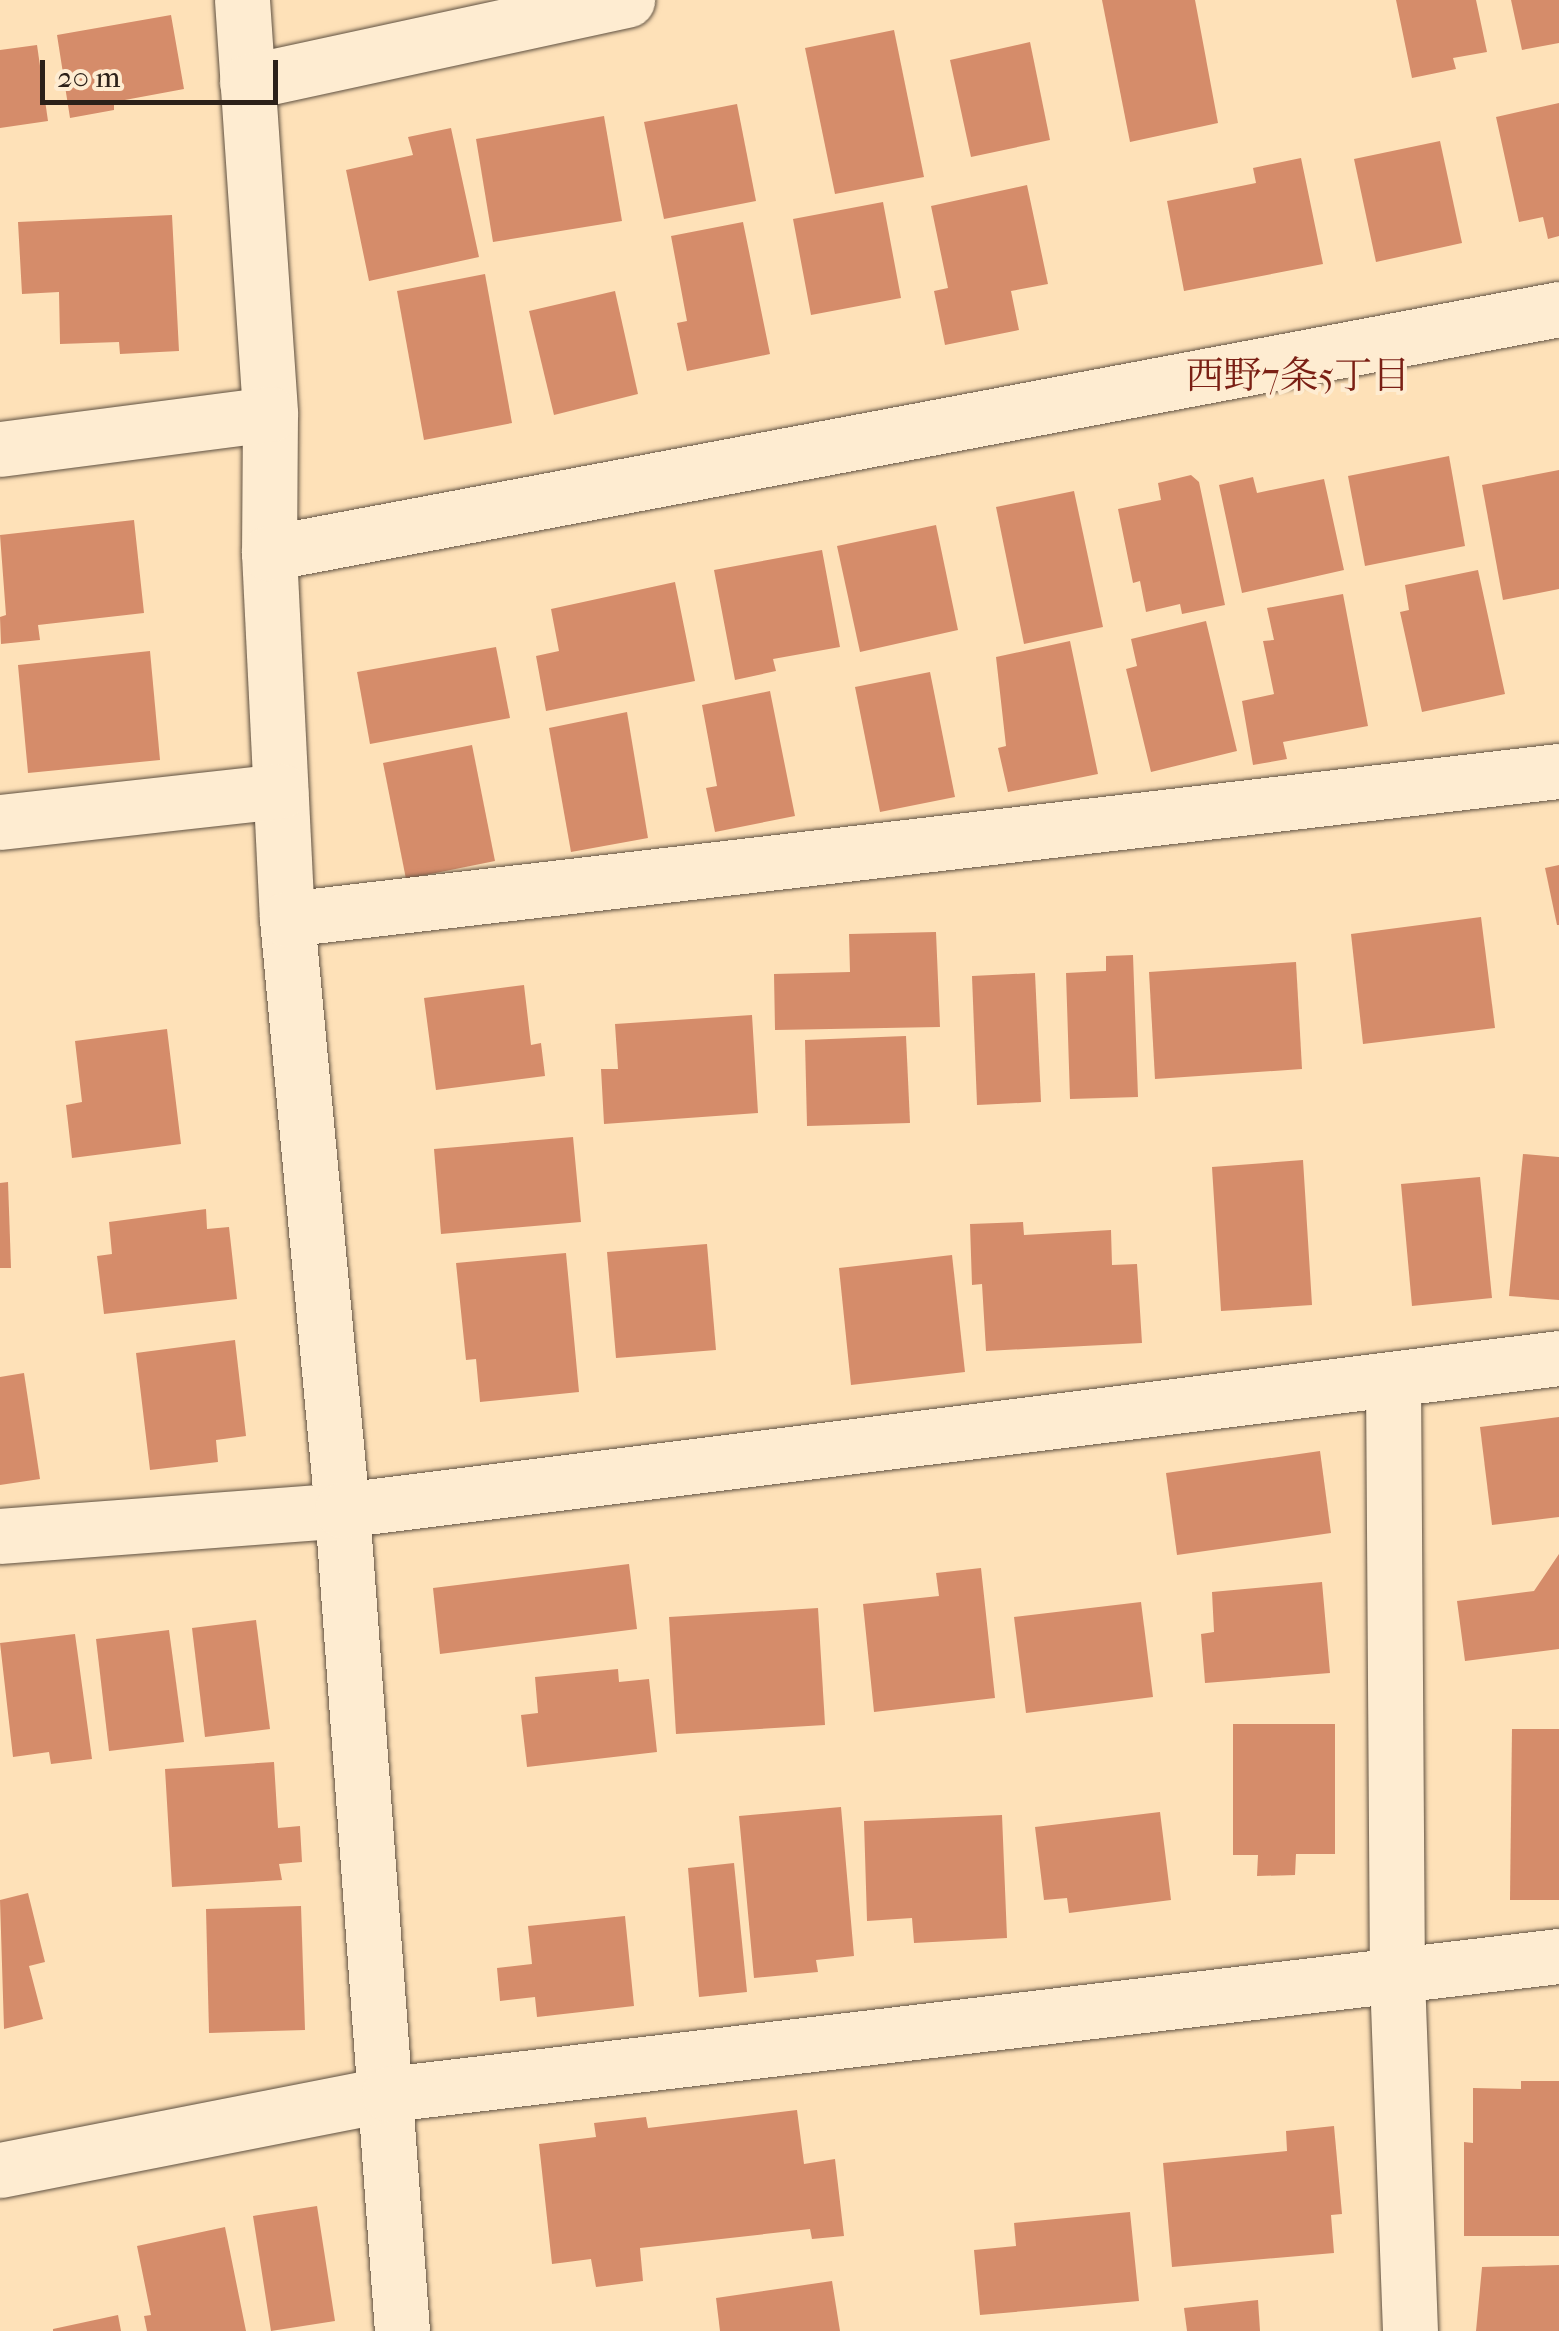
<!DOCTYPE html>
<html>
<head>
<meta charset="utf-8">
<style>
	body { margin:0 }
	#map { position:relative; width:1559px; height:2331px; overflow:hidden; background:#fee1b8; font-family:"IM FELL French Canon","Noto Serif JP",serif }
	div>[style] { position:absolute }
	.building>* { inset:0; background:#d58c6a }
	.roads { filter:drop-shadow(0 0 2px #605141) drop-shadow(0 0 2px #605141) }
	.street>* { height:55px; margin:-27.5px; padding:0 27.5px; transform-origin:27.5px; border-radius:27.5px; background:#feecd1 }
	span { translate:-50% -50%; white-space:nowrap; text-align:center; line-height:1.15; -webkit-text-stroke:8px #feecd1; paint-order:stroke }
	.neighbourhood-label { font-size:38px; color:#7a1f14 }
	.scale { position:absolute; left:40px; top:60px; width:238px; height:45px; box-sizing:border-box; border:5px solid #2c2119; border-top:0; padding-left:12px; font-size:30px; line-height:35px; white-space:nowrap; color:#2c2119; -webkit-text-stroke:8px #feecd1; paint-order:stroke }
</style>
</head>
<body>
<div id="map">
	<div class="building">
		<div style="clip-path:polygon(1102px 0,1195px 0,1218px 123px,1130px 142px)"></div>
		<div style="clip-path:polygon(1396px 0,1476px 0,1487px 52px,1453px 58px,1456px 69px,1412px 78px)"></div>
		<div style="clip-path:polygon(1511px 0,1559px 0,1559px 43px,1522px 50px)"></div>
		<div style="clip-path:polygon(171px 15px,184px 89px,114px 102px,114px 110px,70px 118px,57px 35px)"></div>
		<div style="clip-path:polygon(894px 30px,924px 177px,835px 194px,805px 48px)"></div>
		<div style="clip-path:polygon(1030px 42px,1050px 140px,971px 157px,950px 60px)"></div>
		<div style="clip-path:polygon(37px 45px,48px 121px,0 128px,0 50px)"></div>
		<div style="clip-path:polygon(1559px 103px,1559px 236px,1548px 239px,1543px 217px,1519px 222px,1496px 117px)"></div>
		<div style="clip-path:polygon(737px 104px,756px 201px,664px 219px,644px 122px)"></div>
		<div style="clip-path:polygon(604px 116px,622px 221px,493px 242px,476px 139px)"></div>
		<div style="clip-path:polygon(451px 128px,479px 257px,369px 281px,346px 170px,413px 155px,408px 137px)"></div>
		<div style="clip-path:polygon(1440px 141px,1462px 243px,1376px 262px,1354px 159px)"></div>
		<div style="clip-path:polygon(1301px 158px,1323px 264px,1184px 291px,1167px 201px,1256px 183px,1253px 168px)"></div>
		<div style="clip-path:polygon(1027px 185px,1048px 284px,1011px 291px,1019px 330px,945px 345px,934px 291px,948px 288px,931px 206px)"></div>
		<div style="clip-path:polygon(883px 202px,901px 298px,811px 315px,793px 219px)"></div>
		<div style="clip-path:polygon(172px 215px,179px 351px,120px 354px,119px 342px,60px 344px,59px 292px,22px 294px,18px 222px)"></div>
		<div style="clip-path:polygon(743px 222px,770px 354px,687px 371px,677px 323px,687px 321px,671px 236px)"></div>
		<div style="clip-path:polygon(485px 274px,512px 423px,424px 440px,397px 291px)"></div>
		<div style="clip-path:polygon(615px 291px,638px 394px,554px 415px,529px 311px)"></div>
		<div style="clip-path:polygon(1449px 456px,1465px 546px,1365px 566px,1348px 476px)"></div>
		<div style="clip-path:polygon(1559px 470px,1559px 589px,1503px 600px,1482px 485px)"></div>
		<div style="clip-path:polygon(1191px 475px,1199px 482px,1225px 605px,1182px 614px,1180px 604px,1146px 612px,1140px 581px,1133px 583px,1118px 509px,1161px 500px,1158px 483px)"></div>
		<div style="clip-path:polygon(1253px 477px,1257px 493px,1324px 479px,1344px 570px,1242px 593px,1219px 485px)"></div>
		<div style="clip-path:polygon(1074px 491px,1103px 627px,1024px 644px,996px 507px)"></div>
		<div style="clip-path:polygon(134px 520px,144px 613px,38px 625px,40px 640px,1px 644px,0 617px,6px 615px,0 535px)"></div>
		<div style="clip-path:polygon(936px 525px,958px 630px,860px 652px,837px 546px)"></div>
		<div style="clip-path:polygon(822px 550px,840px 647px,773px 659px,776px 671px,735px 680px,714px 570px)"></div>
		<div style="clip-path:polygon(1478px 570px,1505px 694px,1422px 712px,1400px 612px,1409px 610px,1405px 585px)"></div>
		<div style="clip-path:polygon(675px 582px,695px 681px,546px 711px,536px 656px,559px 651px,551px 609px)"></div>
		<div style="clip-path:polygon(1343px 594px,1368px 726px,1283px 742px,1287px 759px,1253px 765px,1242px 701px,1274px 694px,1263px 641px,1274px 640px,1267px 608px)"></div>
		<div style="clip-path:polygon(1206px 621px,1237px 751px,1151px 772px,1126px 669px,1137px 666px,1131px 639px)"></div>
		<div style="clip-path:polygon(1070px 641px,1098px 774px,1008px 792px,998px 748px,1006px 746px,996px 657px)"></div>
		<div style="clip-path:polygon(496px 647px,510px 718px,370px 744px,357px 672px)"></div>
		<div style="clip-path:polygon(150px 651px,160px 760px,28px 773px,18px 665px)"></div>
		<div style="clip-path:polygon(930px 672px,955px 797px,880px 812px,855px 687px)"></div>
		<div style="clip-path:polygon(770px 691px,795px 816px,715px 832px,706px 788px,717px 786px,702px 705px)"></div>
		<div style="clip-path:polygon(627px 712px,648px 838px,571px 852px,549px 728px)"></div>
		<div style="clip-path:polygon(472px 745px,495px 861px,406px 879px,383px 763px)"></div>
		<div style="clip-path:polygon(1559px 865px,1559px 925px,1557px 925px,1545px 868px)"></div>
		<div style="clip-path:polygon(1481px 917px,1495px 1028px,1363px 1044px,1351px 934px)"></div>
		<div style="clip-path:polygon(936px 932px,940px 1027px,775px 1030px,774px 974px,850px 972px,849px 934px)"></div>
		<div style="clip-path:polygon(1133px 955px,1138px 1097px,1070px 1099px,1066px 973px,1106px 971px,1106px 956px)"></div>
		<div style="clip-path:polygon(1296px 962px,1302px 1069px,1155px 1079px,1149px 972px)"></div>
		<div style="clip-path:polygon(1035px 973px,1041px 1102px,977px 1105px,972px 976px)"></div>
		<div style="clip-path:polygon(524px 985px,531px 1045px,541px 1043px,545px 1076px,436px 1090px,424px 998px)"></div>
		<div style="clip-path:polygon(752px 1015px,758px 1113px,604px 1124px,601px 1069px,618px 1069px,615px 1024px)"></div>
		<div style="clip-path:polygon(167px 1029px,181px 1144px,72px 1158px,66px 1105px,82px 1102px,75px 1041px)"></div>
		<div style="clip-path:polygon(906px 1036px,910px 1123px,807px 1126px,805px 1040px)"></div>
		<div style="clip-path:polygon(573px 1137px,581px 1222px,441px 1234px,434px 1149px)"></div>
		<div style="clip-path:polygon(1523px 1154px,1559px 1157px,1559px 1300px,1509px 1296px)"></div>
		<div style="clip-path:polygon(1303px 1160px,1312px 1305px,1221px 1311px,1212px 1167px)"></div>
		<div style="clip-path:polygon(1480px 1177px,1492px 1298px,1412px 1306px,1401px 1184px)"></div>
		<div style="clip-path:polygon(8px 1182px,11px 1268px,0 1268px,0 1183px)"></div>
		<div style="clip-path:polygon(206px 1209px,207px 1229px,229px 1227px,237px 1299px,104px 1314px,97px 1256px,112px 1254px,109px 1222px)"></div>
		<div style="clip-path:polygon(1023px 1222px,1024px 1235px,1111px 1230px,1112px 1265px,1137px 1264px,1142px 1343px,986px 1351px,982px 1284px,972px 1285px,970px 1224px)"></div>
		<div style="clip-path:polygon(707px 1244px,716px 1350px,616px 1358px,607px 1252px)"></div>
		<div style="clip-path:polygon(566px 1253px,579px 1392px,480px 1402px,476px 1359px,466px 1360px,456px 1263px)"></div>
		<div style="clip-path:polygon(952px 1255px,965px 1372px,851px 1385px,839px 1268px)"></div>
		<div style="clip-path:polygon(235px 1340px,246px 1436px,216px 1440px,218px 1462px,150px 1470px,136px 1353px)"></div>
		<div style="clip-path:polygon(24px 1373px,40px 1479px,0 1485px,0 1377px)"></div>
		<div style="clip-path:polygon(1559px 1417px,1559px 1517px,1492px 1525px,1480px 1427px)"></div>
		<div style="clip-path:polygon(1320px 1451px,1331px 1533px,1177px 1555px,1166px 1473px)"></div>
		<div style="clip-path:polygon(1559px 1554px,1559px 1649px,1465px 1661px,1457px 1601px,1534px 1591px)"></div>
		<div style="clip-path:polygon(629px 1564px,637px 1629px,440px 1654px,433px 1588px)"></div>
		<div style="clip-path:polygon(981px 1568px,995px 1698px,874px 1712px,863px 1604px,939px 1596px,936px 1573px)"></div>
		<div style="clip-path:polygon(1322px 1582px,1330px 1673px,1205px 1683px,1201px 1634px,1214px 1632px,1212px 1592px)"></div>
		<div style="clip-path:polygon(1141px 1602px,1153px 1697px,1026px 1713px,1014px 1617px)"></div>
		<div style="clip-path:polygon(818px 1608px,825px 1725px,676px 1734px,669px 1617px)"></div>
		<div style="clip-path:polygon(256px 1620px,270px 1729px,205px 1737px,192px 1628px)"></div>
		<div style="clip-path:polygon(169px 1630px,184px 1742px,109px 1751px,96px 1639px)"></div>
		<div style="clip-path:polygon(75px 1634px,92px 1759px,51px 1764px,49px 1752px,13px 1757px,0 1643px)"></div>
		<div style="clip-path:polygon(618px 1669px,619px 1682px,649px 1679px,657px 1752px,527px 1767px,521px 1715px,538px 1713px,535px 1677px)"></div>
		<div style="clip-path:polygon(1233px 1724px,1335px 1724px,1335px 1854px,1296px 1854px,1295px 1875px,1257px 1876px,1258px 1855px,1233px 1855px)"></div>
		<div style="clip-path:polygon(1512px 1729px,1559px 1729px,1559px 1900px,1510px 1900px)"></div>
		<div style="clip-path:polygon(274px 1762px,278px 1828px,300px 1826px,302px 1862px,279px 1864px,282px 1880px,172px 1887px,165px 1769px)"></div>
		<div style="clip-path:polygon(841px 1807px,854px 1956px,816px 1960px,818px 1972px,754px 1978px,739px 1816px)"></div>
		<div style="clip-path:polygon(1160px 1812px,1171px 1900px,1069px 1913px,1067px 1898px,1044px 1900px,1035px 1827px)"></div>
		<div style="clip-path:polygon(1002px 1815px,1007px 1938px,914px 1943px,912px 1918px,867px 1921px,864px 1821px)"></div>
		<div style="clip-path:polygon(734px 1863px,747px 1992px,699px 1997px,688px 1868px)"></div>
		<div style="clip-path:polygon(28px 1893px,45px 1962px,29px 1966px,43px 2019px,4px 2029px,0 1900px)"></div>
		<div style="clip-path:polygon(301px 1906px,305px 2030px,209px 2033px,206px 1909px)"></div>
		<div style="clip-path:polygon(625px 1916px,634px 2006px,537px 2017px,535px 1997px,500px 2001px,497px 1968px,532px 1964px,528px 1926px)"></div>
		<div style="clip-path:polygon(1521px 2081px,1559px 2081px,1559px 2236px,1464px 2236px,1464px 2142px,1473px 2143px,1473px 2088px,1521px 2089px)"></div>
		<div style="clip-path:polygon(797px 2110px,804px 2164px,835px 2159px,844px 2236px,812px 2239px,810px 2229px,640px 2248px,643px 2281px,596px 2287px,591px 2259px,552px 2264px,539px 2144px,596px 2137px,594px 2123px,646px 2117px,648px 2128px)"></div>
		<div style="clip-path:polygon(1334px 2126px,1342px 2214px,1331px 2215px,1334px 2253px,1172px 2267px,1163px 2163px,1287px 2151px,1286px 2131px)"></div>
		<div style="clip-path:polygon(317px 2206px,335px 2321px,271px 2331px,253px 2216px)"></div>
		<div style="clip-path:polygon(1130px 2212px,1139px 2301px,980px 2315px,974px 2250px,1016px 2246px,1014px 2223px)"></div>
		<div style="clip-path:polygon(225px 2227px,246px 2331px,147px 2331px,144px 2316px,151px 2315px,137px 2246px)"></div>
		<div style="clip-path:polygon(1559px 2265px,1559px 2331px,1476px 2331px,1482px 2267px)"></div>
		<div style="clip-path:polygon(832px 2281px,840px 2331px,720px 2331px,716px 2298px)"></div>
		<div style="clip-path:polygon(1258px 2300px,1260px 2331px,1187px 2331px,1184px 2308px)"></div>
		<div style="clip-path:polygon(118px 2315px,121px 2331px,53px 2331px,53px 2329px)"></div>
	</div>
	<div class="roads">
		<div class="street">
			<div style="left:242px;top:0;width:415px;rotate:86.1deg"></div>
			<div style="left:270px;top:414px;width:139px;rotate:90.4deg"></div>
			<div style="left:269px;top:553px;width:366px;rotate:87.2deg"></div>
			<div style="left:287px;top:919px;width:594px;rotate:84.68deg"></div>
			<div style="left:342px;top:1510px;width:823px;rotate:85.82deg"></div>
			<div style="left:247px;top:82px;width:389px;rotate:-12.2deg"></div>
			<div style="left:0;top:449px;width:272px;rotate:-7.4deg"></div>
			<div style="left:269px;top:553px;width:1313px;rotate:-10.71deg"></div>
			<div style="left:0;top:822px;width:282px;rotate:-6.3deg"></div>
			<div style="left:287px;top:919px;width:1281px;rotate:-6.64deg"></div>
			<div style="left:1393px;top:1379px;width:598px;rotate:89.62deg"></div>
			<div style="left:1397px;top:1977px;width:354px;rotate:87.9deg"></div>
			<div style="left:0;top:1536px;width:343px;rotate:-4.3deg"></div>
			<div style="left:342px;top:1510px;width:1226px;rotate:-7.12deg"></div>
			<div style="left:0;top:2170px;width:396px;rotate:-11.1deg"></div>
			<div style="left:389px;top:2094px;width:1178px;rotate:-6.73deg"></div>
		</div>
	</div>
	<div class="neighbourhood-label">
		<span style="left:1298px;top:376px">西野7条5丁目</span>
	</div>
	<div class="scale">20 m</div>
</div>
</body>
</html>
